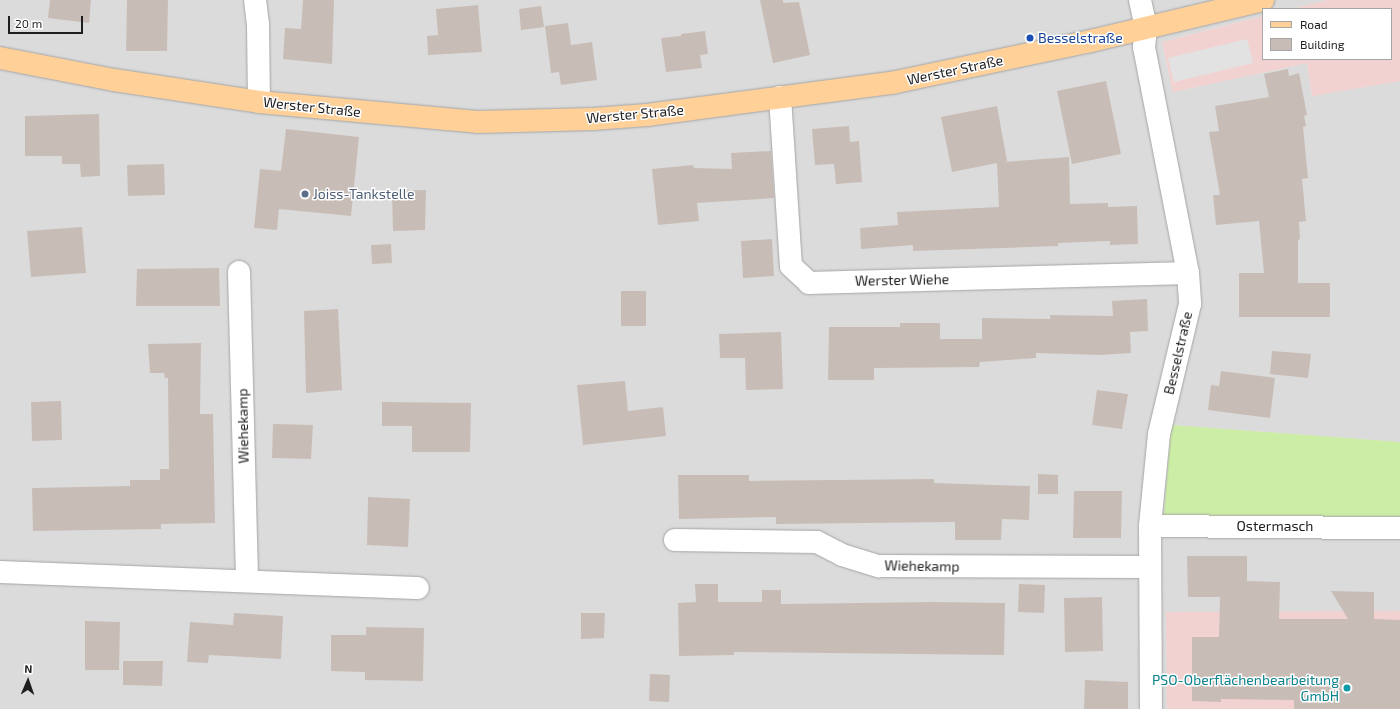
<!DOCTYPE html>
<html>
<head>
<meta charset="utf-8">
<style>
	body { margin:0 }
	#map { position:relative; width:1400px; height:709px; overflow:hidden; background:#efebe3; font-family:"Exo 2",sans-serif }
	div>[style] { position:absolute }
	.residential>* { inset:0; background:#dcdbdb }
	.commercial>* { inset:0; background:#f2d1d1 }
	.grass>* { inset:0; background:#cbeda5 }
	.parking>* { inset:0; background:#e2e2e2 }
	.building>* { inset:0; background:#c8bdb6 }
	.roads { filter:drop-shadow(0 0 1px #a5a5a5) drop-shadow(0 0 1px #a5a5a5) }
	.minor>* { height:22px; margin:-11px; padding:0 11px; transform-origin:11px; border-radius:11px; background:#fff }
	.major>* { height:22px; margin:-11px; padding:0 11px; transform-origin:11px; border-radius:11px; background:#ffd098 }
	.dots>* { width:11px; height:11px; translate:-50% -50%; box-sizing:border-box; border:2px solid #fff; border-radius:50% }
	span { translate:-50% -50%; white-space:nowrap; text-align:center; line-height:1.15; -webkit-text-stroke:3px #fff; paint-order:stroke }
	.transit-label { font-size:14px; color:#164399 }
	.left { translate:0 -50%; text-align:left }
	.street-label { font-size:14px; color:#1e1e1e }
	.service-label { font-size:14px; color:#4e5e75 }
	.culture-label { font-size:14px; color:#0d838f }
	.right { translate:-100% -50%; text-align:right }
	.legend { position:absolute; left:1262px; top:8px; width:130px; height:52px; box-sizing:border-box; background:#fff; border:1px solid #a5a5a5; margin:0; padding:5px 7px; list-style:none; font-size:12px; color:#1e1e1e }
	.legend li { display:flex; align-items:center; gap:8px; height:20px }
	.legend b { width:20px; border:1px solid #a5a5a5 }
	.north { position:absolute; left:8px; top:661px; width:40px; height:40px; -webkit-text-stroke:3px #fff; paint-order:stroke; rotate:2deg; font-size:11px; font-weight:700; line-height:16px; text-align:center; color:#1e1e1e }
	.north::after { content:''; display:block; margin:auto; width:14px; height:18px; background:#1e1e1e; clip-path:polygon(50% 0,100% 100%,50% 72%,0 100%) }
	.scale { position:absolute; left:8px; top:16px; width:75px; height:18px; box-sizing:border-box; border:2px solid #1e1e1e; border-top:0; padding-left:5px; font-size:12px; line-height:14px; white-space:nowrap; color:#1e1e1e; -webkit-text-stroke:3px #fff; paint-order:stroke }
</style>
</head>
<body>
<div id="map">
	<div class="residential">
		<div style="clip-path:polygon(0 0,1328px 0,1292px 9px,1263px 9px,1263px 16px,1162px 42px,1173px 92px,1307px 63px,1312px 96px,1400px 81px,1400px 442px,1171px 425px,1400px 530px,1400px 709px,0 709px)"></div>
	</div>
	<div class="commercial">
		<div style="clip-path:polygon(1328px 0,1400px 0,1400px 81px,1312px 96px,1307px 63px,1173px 92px,1162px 42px,1263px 16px,1263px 59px,1391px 59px,1391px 9px,1292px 9px)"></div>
		<div style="clip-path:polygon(1400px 611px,1400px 709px,1167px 709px,1166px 612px)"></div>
	</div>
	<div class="grass">
		<div style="clip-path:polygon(1171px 425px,1400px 442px,1400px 530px,1163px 528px)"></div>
	</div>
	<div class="parking">
		<div style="clip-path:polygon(1247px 39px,1253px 63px,1174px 82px,1168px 58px)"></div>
	</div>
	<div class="building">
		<div style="clip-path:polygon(50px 0,91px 0,89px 23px,48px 18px)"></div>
		<div style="clip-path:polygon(127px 0,168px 0,167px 51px,126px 51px)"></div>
		<div style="clip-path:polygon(303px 0,334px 0,332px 64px,283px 59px,285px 28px,301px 29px)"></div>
		<div style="clip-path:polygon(760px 0,783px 0,783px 3px,799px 2px,810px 55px,773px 63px)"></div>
		<div style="clip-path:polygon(478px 5px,482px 52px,428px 55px,427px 36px,438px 35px,436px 9px)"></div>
		<div style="clip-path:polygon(541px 6px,544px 27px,521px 30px,519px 9px)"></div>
		<div style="clip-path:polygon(568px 23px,571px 45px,592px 42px,597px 80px,561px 85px,559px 72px,551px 73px,545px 26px)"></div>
		<div style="clip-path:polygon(705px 31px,708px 54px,700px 55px,702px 68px,666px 72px,661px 38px,681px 36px,681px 34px)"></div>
		<div style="clip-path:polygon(1288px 69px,1289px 76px,1299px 73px,1307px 115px,1304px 116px,1306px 126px,1303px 127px,1308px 178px,1302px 179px,1306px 221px,1299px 222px,1300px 239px,1298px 240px,1298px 283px,1330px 283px,1330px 317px,1239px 317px,1239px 273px,1264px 273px,1259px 221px,1216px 225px,1213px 195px,1220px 195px,1209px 132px,1219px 131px,1215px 106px,1269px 97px,1264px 74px)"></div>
		<div style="clip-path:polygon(1106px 81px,1121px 154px,1072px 164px,1057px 91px)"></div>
		<div style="clip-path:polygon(997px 106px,1007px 161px,1004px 162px,1069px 157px,1070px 204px,1108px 203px,1108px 207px,1137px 206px,1138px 244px,1110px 245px,1110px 241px,1058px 243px,1058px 246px,913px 251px,913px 245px,861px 249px,860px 228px,898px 225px,897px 212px,999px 207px,997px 163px,952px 172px,941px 117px)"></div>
		<div style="clip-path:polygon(99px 114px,100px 176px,81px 177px,80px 164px,62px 164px,62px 156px,25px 156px,25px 116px)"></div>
		<div style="clip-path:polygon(849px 126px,850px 142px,859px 141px,862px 182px,836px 184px,834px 164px,815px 165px,812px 129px)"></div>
		<div style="clip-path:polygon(286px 129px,359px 137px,351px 216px,279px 209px,277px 230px,254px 228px,260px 169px,281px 171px)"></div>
		<div style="clip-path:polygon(771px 151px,774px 198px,697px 203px,699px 221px,658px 225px,652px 169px,693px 165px,694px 168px,732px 169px,731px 153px)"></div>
		<div style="clip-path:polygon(164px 164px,165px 195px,128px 196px,127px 165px)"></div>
		<div style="clip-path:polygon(426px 190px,425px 230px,393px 231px,392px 191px)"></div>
		<div style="clip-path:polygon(82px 227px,86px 273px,31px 277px,27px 231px)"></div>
		<div style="clip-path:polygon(772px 239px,774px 276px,743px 278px,741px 241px)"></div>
		<div style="clip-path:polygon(391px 244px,392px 263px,372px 264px,371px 245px)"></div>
		<div style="clip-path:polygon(219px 268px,220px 306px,136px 306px,137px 269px)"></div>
		<div style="clip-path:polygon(621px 291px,646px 291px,646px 326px,621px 326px)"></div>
		<div style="clip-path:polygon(1147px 299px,1148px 331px,1130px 332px,1131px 353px,1100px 355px,1036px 353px,1036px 358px,980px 362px,979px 367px,874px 368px,874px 380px,828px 380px,829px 327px,900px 327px,900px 323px,940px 323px,940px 339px,982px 339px,982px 318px,1050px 319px,1050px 315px,1113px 316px,1112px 301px)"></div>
		<div style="clip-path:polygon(338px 309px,342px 390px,306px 393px,304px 311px)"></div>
		<div style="clip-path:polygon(781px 332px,783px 389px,746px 390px,745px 358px,720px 358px,719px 334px)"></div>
		<div style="clip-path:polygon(201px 343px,200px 414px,213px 414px,215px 523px,161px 524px,161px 529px,33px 531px,32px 488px,130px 486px,130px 480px,160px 480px,160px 469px,169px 469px,168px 378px,165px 378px,164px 373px,150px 373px,148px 344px)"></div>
		<div style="clip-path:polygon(1272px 351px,1311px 354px,1308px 378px,1270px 374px)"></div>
		<div style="clip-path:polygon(1221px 371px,1275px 378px,1270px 418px,1208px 410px,1211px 385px,1219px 386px)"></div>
		<div style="clip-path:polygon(625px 381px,628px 411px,663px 407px,666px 436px,583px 445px,577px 385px)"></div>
		<div style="clip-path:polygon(1097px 390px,1128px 394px,1122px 429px,1092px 425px)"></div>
		<div style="clip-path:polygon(61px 401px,62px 440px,32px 441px,31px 402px)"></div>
		<div style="clip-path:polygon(382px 402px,471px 403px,470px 452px,412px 452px,412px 426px,382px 426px)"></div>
		<div style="clip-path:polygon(273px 424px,313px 425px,311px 459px,272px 458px)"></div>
		<div style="clip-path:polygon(1038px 474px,1058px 475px,1058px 494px,1038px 494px)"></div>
		<div style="clip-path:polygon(678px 475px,749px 475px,749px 481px,934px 479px,934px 483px,1030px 486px,1029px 520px,1002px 519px,1001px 540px,955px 540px,955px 522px,776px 524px,776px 517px,679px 519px)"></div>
		<div style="clip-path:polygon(1074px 491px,1122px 491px,1121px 538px,1073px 538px)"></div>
		<div style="clip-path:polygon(368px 497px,410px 499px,408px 547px,367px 545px)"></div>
		<div style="clip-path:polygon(1187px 556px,1247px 556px,1247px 581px,1280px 582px,1279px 619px,1348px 619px,1331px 591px,1374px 592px,1374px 619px,1400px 620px,1400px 709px,1294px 709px,1294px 700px,1221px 699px,1221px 702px,1192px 701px,1192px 637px,1219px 637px,1220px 597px,1188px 597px)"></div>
		<div style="clip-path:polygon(695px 584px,718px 584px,718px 602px,762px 602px,762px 590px,781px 590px,781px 604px,934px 602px,1005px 603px,1004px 655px,734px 652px,734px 655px,679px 656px,678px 603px,696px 602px)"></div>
		<div style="clip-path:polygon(1019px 584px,1045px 585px,1044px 613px,1018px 612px)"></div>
		<div style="clip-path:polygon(1102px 597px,1103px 651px,1065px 652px,1064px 598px)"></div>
		<div style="clip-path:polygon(234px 613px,283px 616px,281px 659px,209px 655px,208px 663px,187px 662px,190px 622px,233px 625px)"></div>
		<div style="clip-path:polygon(581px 613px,605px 613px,604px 638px,581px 639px)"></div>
		<div style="clip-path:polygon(85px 621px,120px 622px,119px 670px,85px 670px)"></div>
		<div style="clip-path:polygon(366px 627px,424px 628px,423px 681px,365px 680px,365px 672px,331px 671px,331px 635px,366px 635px)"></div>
		<div style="clip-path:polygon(123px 661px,163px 661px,162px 686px,123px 685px)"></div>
		<div style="clip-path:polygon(650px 674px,670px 675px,669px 702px,649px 701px)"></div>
		<div style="clip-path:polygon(1085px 680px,1128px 682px,1128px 709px,1084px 709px)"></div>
	</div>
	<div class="roads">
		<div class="minor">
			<div style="left:255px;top:0;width:24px;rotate:83deg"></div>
			<div style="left:258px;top:24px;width:78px;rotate:89.3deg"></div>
			<div style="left:1140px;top:0;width:29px;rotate:78deg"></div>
			<div style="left:1146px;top:28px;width:19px;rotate:96deg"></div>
			<div style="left:1144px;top:47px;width:230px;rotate:79deg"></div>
			<div style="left:1188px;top:273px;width:31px;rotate:86deg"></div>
			<div style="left:1190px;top:304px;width:134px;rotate:103.4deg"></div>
			<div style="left:1159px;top:434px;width:92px;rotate:95.6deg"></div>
			<div style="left:1150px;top:526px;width:183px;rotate:89.7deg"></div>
			<div style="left:780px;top:97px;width:169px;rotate:86.3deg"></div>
			<div style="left:791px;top:266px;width:25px;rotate:43deg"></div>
			<div style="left:809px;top:283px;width:379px;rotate:-1.5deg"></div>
			<div style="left:239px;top:272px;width:309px;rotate:88.5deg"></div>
			<div style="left:1150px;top:526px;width:250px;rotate:0.5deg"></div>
			<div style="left:675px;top:540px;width:142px;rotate:0.8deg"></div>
			<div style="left:817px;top:542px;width:28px;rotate:27deg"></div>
			<div style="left:842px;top:555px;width:39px;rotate:17deg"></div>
			<div style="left:879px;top:566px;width:271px;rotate:0.2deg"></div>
			<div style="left:0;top:572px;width:418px;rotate:2.2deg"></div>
		</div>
		<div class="major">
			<div style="left:0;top:58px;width:116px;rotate:10.9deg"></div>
			<div style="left:114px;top:80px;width:147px;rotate:8.6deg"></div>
			<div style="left:259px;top:102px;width:219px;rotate:5.2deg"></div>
			<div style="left:477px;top:122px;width:116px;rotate:-1.5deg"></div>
			<div style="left:593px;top:119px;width:54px;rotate:-4.2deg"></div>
			<div style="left:647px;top:115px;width:251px;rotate:-7.5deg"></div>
			<div style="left:896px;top:82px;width:199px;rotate:-11.9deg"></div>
			<div style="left:1091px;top:41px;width:177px;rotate:-13.4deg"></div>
		</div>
	</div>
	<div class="dots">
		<div style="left:1030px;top:38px;background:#1a4fb4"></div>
		<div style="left:305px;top:194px;background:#5c6f8a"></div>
		<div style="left:1347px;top:688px;background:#0f9aa8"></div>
	</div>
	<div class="transit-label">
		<span class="left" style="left:1038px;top:38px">Besselstraße</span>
	</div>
	<div class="street-label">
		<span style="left:955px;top:70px;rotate:-12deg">Werster Straße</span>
		<span style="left:312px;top:107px;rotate:6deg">Werster Straße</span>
		<span style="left:635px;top:114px;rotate:-5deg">Werster Straße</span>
		<span style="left:902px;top:280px;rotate:-1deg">Werster Wiehe</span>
		<span style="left:1178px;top:353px;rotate:-77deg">Besselstraße</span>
		<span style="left:243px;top:426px;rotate:-91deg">Wiehekamp</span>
		<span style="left:1275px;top:526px">Ostermasch</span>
		<span style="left:922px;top:566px;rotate:1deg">Wiehekamp</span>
	</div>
	<div class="service-label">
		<span class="left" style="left:313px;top:194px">Joiss-Tankstelle</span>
	</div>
	<div class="culture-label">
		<span class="right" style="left:1339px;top:688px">PSO-Oberflächenbearbeitung<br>GmbH</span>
	</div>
	<ul class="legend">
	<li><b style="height:5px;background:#ffd098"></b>Road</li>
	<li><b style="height:11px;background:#c8bdb6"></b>Building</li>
	</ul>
	<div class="north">N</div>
	<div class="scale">20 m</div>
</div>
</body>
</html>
